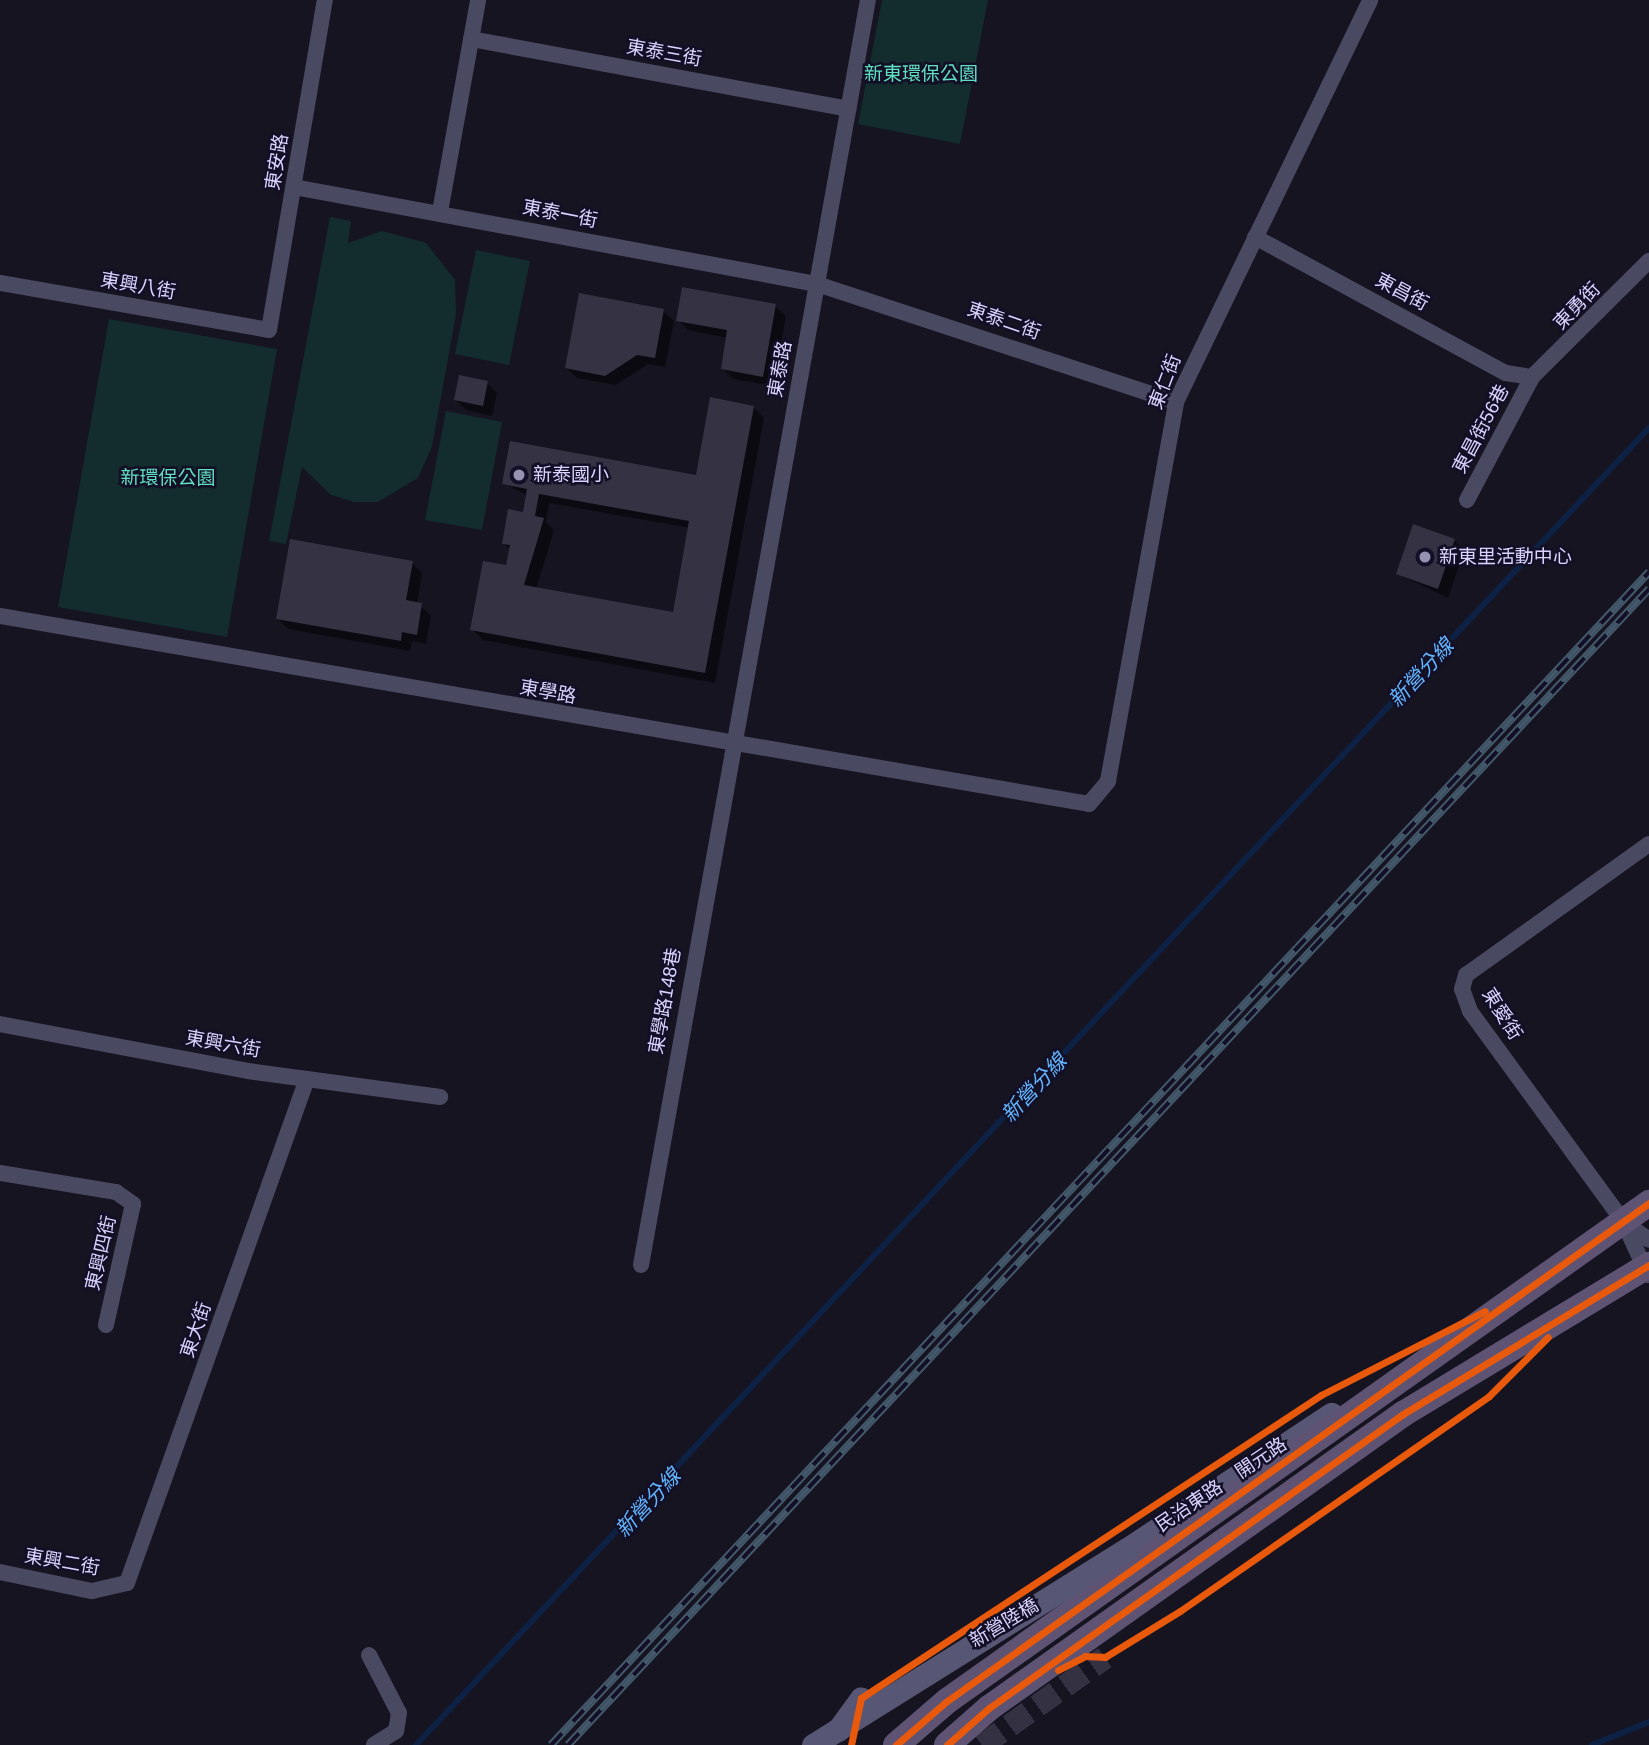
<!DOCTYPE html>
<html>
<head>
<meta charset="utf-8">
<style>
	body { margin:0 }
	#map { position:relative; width:1649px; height:1745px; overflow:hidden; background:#161421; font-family:Arial,"Noto Sans TC",sans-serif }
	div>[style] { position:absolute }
	.green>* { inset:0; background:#132c2d }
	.shadow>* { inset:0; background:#0007 }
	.stream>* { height:6px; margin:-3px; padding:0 3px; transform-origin:3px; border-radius:3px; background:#0d2144 }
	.building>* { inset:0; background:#343243 }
	.secondary-tunnel>* { height:23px; margin-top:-11.5px; transform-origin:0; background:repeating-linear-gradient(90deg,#333142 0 23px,transparent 0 34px) }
	.street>* { height:16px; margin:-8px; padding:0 8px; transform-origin:8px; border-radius:8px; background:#4a4962 }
	.secondary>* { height:23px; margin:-11.5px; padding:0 11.5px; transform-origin:11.5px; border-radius:11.5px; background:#575674 }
	.primary>* { height:26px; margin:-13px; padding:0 13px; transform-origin:13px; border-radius:13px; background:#5e5373 }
	.rail>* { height:8px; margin-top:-4px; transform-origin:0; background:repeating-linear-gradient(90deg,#130f26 0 16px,#43596b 0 32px); box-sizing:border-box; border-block:2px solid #43596b }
	.secondary-bridge>* { height:23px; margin:-11.5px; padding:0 11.5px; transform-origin:11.5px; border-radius:11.5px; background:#575674 }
	.cycleway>* { height:7px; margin:-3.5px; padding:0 3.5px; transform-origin:3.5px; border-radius:3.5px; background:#e8590c }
	.dots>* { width:19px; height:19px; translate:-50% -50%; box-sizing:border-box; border:4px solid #130f26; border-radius:50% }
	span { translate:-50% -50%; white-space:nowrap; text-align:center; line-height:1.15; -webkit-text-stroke:5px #130f26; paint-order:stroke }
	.street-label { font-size:19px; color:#d9d4ff }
	.park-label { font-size:19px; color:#5fe0c0 }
	.poi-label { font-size:19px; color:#d9d4ff }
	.left { translate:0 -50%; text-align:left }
	.water-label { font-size:21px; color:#62b6ff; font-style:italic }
</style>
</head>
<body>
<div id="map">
	<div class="green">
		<div style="clip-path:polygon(882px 0,988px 0,960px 144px,858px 124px)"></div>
		<div style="clip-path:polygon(330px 217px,351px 221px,348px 243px,382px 231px,426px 243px,455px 280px,456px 315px,432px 446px,418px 478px,378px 502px,354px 502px,331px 495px,302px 467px,286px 544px,269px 541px)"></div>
		<div style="clip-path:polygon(476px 250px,530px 261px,509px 365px,455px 354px)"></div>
		<div style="clip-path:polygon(109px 319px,277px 349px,227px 637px,58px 607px)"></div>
		<div style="clip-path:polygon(446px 411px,502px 422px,482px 530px,425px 520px)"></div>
	</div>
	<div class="shadow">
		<div style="clip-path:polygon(775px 306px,786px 316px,773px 386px,733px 379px,722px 368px,728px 338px,688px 330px,678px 320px)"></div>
		<div style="clip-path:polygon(663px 311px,674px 321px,665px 367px,648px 364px,616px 385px,577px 378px,567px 368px)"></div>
		<div style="clip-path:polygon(487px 383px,497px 393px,492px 416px,466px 410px,456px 400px)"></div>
		<div style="clip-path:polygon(evenodd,753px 407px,764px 418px,715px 683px,483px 640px,472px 629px,508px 567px,511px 550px,503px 543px,524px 514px,528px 496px,504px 483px,697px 477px,753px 407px,549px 503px,690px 528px,675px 614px,536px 589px,554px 530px,546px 522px,549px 503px)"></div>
		<div style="clip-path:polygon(1454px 540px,1464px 551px,1448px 598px,1398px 574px)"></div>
		<div style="clip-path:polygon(412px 563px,422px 573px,417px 604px,431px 615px,426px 644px,412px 641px,410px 651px,288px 629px,278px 619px)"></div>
	</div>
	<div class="stream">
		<div style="left:416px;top:1745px;width:1804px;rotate:-46.89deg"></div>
		<div style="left:1592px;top:1745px;width:61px;rotate:-22deg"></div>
	</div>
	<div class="building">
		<div style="clip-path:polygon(682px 287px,776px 304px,763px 377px,721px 369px,727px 330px,676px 321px)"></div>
		<div style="clip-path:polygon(579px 293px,664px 309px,655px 358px,637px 355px,605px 376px,565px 368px)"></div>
		<div style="clip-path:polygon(459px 375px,488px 381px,483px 406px,454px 400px)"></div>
		<div style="clip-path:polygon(evenodd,710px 397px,754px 406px,705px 673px,470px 630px,483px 561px,506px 565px,510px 545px,502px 544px,508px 509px,523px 512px,527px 489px,502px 484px,510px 441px,696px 475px,710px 397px,539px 494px,689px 521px,673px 612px,524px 585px,544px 518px,535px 516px,539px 494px)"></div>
		<div style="clip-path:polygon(1413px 524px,1455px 539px,1438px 589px,1396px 574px)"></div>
		<div style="clip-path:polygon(290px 539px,413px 561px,406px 600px,422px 603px,417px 635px,402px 632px,401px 641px,276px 619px)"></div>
	</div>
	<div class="secondary-tunnel">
		<div style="left:982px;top:1745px;width:151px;rotate:-35.6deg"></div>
	</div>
	<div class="street">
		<div style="left:471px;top:39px;width:384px;rotate:10.5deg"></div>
		<div style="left:294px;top:187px;width:532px;rotate:10.51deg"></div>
		<div style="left:817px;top:284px;width:378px;rotate:18.2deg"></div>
		<div style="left:440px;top:212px;width:215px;rotate:-79.8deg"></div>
		<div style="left:1255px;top:237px;width:285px;rotate:28.5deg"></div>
		<div style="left:1506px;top:373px;width:26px;rotate:9deg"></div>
		<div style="left:0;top:283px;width:273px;rotate:9.9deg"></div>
		<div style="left:269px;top:330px;width:335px;rotate:-80.4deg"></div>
		<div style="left:1467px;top:500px;width:139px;rotate:-62.1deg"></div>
		<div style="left:1532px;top:377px;width:165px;rotate:-44.8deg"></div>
		<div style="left:0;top:616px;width:1105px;rotate:9.79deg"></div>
		<div style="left:1089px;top:804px;width:30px;rotate:-50deg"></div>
		<div style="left:1108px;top:781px;width:385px;rotate:-79.8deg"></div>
		<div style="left:1176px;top:402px;width:446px;rotate:-64.2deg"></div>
		<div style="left:0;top:1024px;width:252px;rotate:10.7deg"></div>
		<div style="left:248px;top:1071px;width:194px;rotate:7.7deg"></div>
		<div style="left:0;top:1173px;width:118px;rotate:9.3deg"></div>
		<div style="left:116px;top:1192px;width:21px;rotate:35deg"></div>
		<div style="left:133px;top:1204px;width:124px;rotate:102.6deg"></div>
		<div style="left:1625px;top:1223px;width:29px;rotate:35deg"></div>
		<div style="left:641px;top:1265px;width:1285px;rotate:-79.83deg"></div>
		<div style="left:1648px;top:1275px;width:60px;rotate:-114.8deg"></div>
		<div style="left:1623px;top:1221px;width:260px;rotate:-126.1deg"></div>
		<div style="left:1470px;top:1011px;width:23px;rotate:-110deg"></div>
		<div style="left:1462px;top:989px;width:15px;rotate:-74deg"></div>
		<div style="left:1466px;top:975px;width:225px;rotate:-35.6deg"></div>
		<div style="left:0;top:1572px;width:94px;rotate:11.7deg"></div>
		<div style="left:92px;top:1591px;width:36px;rotate:-13deg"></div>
		<div style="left:127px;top:1583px;width:535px;rotate:-70.35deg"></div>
		<div style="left:369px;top:1655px;width:65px;rotate:62.7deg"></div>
		<div style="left:399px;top:1713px;width:18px;rotate:99deg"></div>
		<div style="left:396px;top:1731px;width:26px;rotate:148deg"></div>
	</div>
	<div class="secondary">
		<div style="left:1127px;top:1549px;width:245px;rotate:-33.5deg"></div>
		<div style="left:838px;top:1730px;width:39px;rotate:-54deg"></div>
	</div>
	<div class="primary">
		<div style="left:896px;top:1745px;width:67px;rotate:-40.8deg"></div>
		<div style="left:947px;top:1701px;width:861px;rotate:-35.35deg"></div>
		<div style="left:947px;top:1745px;width:56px;rotate:-41.4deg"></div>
		<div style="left:989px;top:1708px;width:508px;rotate:-35.38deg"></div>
		<div style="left:1403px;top:1414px;width:288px;rotate:-31.2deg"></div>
	</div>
	<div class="rail">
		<div style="left:551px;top:1745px;width:1607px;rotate:-46.89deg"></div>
		<div style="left:568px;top:1745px;width:1583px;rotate:-46.92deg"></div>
	</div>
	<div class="secondary-bridge">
		<div style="left:813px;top:1745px;width:370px;rotate:-32deg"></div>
	</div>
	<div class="cycleway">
		<div style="left:1058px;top:1670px;width:30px;rotate:-27deg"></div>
		<div style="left:1085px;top:1656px;width:20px;rotate:3deg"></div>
		<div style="left:1105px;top:1657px;width:88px;rotate:-31.5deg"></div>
		<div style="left:1180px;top:1611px;width:376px;rotate:-34.8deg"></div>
		<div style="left:1489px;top:1396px;width:83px;rotate:-45deg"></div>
		<div style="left:851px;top:1745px;width:48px;rotate:-78deg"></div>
		<div style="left:861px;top:1698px;width:551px;rotate:-33.37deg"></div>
		<div style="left:1321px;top:1395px;width:184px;rotate:-27.1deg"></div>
		<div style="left:896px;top:1745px;width:67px;rotate:-40.8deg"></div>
		<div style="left:947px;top:1701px;width:861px;rotate:-35.35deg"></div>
		<div style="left:947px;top:1745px;width:56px;rotate:-41.4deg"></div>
		<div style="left:989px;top:1708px;width:508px;rotate:-35.38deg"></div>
		<div style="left:1403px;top:1414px;width:288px;rotate:-31.2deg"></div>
	</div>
	<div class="dots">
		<div style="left:519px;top:475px;background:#9591b1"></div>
		<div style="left:1425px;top:557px;background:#9591b1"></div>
	</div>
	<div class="street-label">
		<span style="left:664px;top:53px;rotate:10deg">東泰三街</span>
		<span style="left:277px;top:162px;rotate:-81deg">東安路</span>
		<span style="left:560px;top:214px;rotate:11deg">東泰一街</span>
		<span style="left:138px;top:286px;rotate:10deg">東興八街</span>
		<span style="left:1402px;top:292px;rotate:28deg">東昌街</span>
		<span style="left:1577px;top:306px;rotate:-46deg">東勇街</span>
		<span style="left:1004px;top:321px;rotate:19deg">東泰二街</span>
		<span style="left:780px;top:369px;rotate:-80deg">東泰路</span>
		<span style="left:1165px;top:382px;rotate:-69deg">東仁街</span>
		<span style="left:1481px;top:429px;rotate:-62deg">東昌街56巷</span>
		<span style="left:548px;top:692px;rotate:10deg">東學路</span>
		<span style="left:665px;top:1001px;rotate:-80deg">東學路148巷</span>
		<span style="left:1502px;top:1014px;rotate:58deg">東愛街</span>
		<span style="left:223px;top:1044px;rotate:10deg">東興六街</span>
		<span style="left:101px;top:1253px;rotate:-77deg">東興四街</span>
		<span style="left:196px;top:1330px;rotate:-71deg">東大街</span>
		<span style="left:1261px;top:1458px;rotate:-34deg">開元路</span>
		<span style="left:1189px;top:1506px;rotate:-34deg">民治東路</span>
		<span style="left:62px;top:1562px;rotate:10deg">東興二街</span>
		<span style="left:1004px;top:1623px;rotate:-31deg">新營陸橋</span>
	</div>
	<div class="park-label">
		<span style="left:921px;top:74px">新東環保公園</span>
		<span style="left:168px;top:478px">新環保公園</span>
	</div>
	<div class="poi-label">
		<span class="left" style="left:533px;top:475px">新泰國小</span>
		<span class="left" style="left:1439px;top:557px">新東里活動中心</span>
	</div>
	<div class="water-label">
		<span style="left:1421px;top:673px;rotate:-47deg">新營分線</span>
		<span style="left:1034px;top:1088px;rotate:-47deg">新營分線</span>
		<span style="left:648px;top:1503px;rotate:-47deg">新營分線</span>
	</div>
</div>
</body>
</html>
